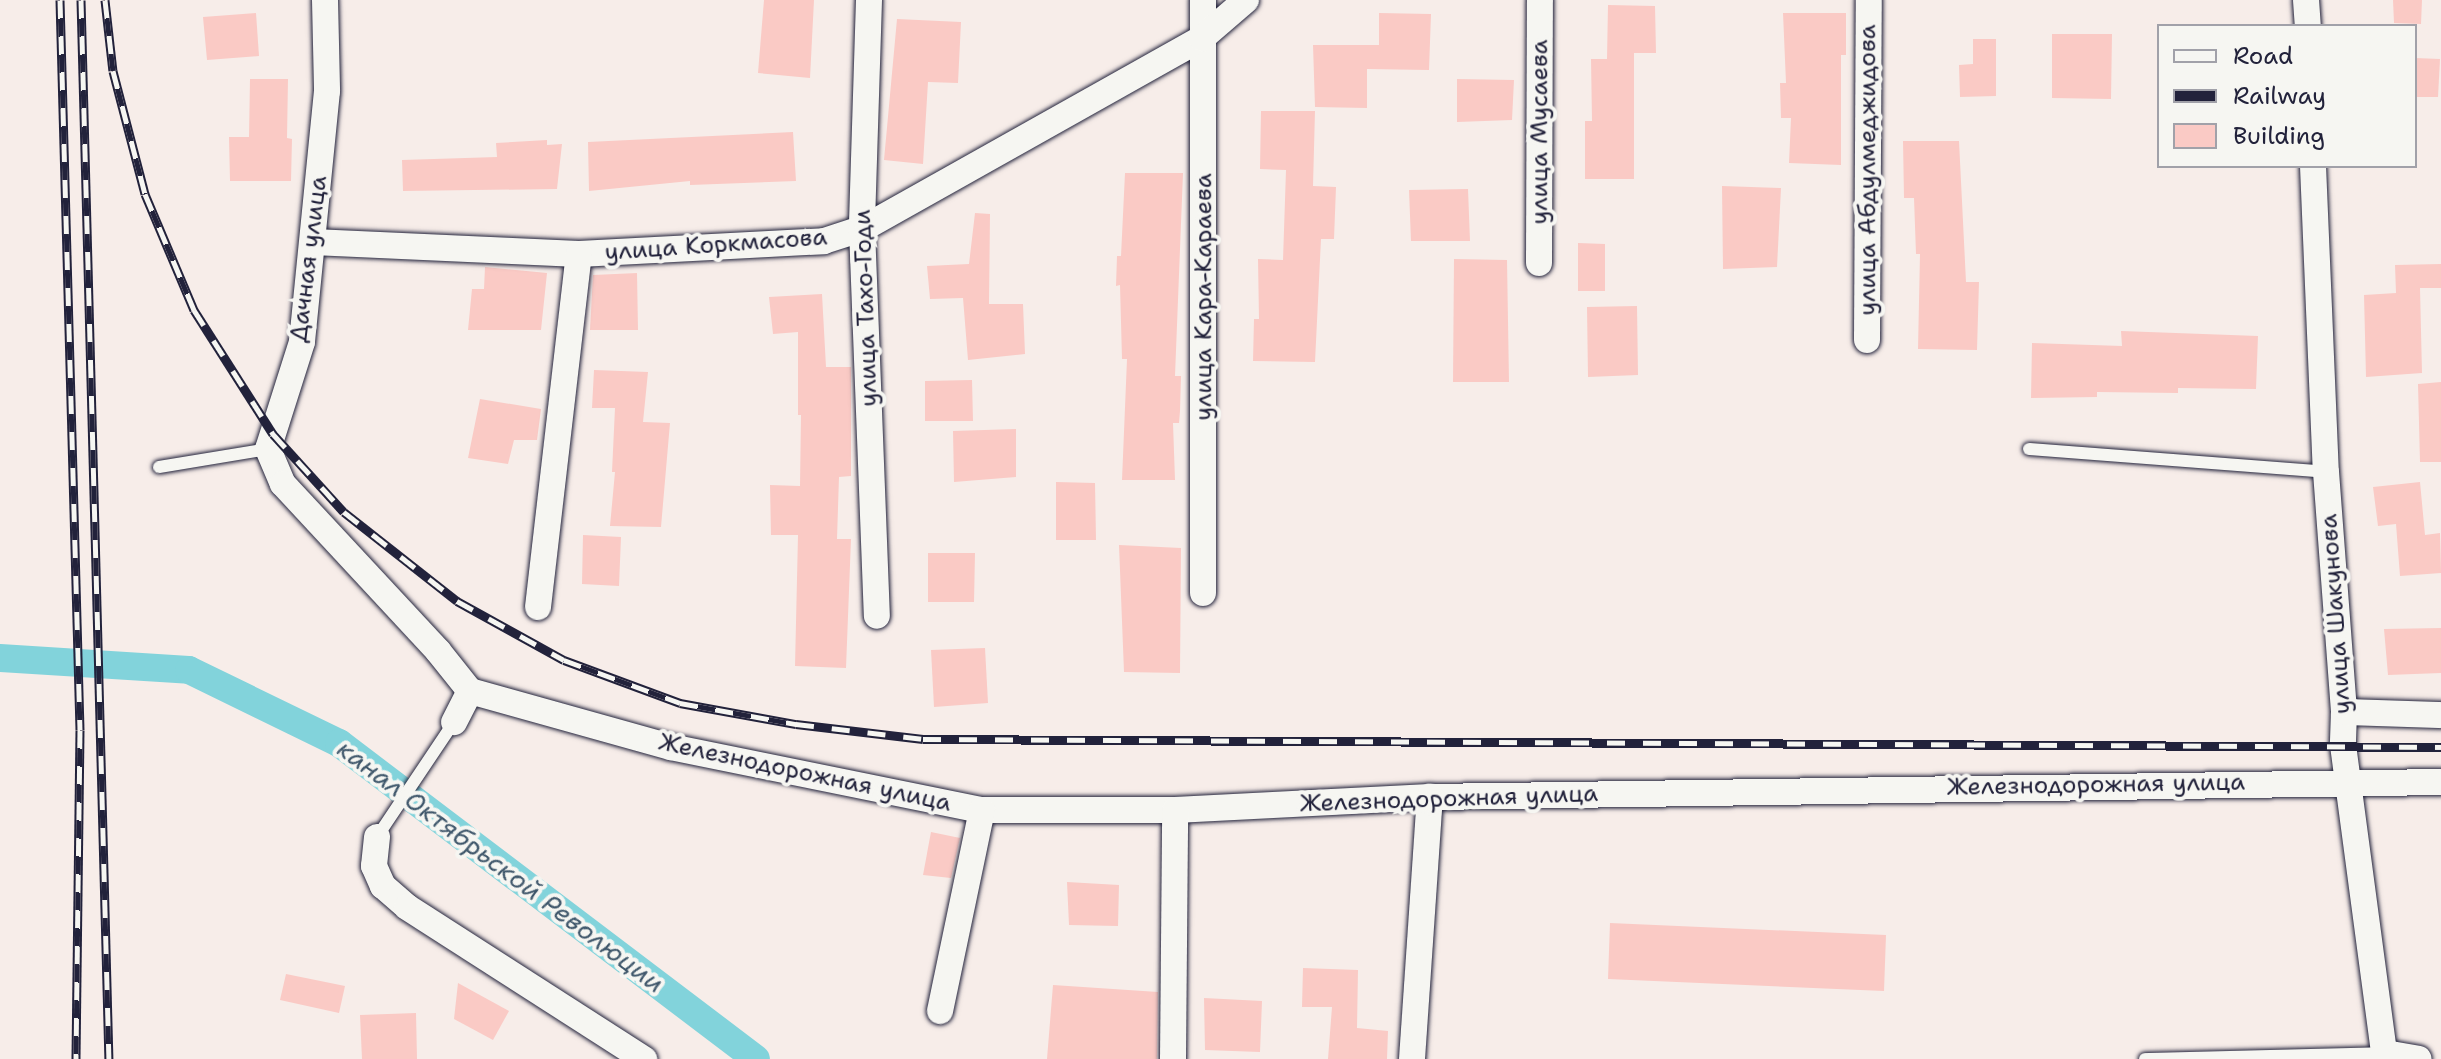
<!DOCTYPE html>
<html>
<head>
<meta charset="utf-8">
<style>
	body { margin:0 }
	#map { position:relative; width:2441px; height:1059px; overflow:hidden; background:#f7ede9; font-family:"Shantell Sans",sans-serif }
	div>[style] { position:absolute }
	.canal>* { height:28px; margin:-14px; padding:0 14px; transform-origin:14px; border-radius:14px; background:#82d3db }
	.building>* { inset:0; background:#facac5 }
	.roads { filter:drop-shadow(0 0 2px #22223b) drop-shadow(0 0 2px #22223b) }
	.lane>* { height:12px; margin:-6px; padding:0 6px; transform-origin:6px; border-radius:6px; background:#f6f6f2 }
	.street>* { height:26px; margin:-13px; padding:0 13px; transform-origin:13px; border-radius:13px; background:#f6f6f2 }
	.rail>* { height:9px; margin-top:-4.5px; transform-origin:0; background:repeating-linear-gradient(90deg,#f6f6f2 0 18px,#22223b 0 36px); box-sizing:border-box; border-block:2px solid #22223b }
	span { translate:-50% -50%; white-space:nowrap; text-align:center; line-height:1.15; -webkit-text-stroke:8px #f6f6f2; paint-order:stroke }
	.street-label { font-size:24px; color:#22223b }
	.water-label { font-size:26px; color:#3f576b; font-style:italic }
	.legend { position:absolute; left:2157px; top:24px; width:260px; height:144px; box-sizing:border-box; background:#f6f6f2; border:2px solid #a1a1a9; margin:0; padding:10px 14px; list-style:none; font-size:24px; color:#22223b }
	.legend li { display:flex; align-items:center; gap:16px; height:40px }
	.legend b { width:40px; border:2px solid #a1a1a9 }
</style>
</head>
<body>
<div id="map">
	<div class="canal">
		<div style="left:0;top:658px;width:189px;rotate:3.6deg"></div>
		<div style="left:189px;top:670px;width:167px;rotate:26deg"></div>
		<div style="left:339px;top:743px;width:523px;rotate:37.15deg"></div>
	</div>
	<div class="building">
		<div style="clip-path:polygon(764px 0,814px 0,810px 78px,758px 73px)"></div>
		<div style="clip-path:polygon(2393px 0,2422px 0,2421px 24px,2394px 23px)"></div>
		<div style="clip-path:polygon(1608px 5px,1655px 6px,1656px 53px,1634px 53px,1634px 179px,1585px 179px,1585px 121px,1592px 121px,1591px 59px,1607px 59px)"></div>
		<div style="clip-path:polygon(256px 13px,259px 56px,207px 60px,203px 17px)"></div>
		<div style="clip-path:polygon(1379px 13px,1431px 14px,1429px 70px,1367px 69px,1367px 108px,1315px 107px,1313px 45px,1379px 45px)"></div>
		<div style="clip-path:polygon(1783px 13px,1846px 13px,1846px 55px,1841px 55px,1841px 165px,1789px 163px,1791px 118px,1781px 118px,1780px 83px,1786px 83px)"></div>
		<div style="clip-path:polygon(897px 19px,961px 22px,958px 83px,928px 82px,923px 164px,884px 160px)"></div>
		<div style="clip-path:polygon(2052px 34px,2112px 34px,2111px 99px,2052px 98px)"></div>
		<div style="clip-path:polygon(1973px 39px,1996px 39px,1996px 96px,1960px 97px,1959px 65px,1973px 64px)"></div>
		<div style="clip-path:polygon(2415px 58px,2440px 59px,2438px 97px,2415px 97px)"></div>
		<div style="clip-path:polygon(250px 79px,288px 79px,287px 138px,292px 139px,291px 181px,230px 181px,229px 137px,249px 137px)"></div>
		<div style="clip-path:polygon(1457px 79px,1514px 80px,1512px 120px,1457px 122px)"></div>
		<div style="clip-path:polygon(1261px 111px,1315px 111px,1313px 186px,1336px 187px,1334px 239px,1321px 239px,1315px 362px,1253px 361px,1254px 319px,1259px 319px,1258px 259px,1283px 260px,1286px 170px,1260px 169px)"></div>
		<div style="clip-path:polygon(793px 132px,796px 181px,690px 185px,690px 181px,589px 191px,588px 142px)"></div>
		<div style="clip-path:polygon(547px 140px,547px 145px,562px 144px,557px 189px,403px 191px,402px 160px,497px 157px,496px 143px)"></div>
		<div style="clip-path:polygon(1903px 141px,1959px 141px,1966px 282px,1979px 282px,1977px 350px,1918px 349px,1920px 254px,1916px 254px,1914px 198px,1904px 198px)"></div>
		<div style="clip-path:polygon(1125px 173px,1183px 173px,1175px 376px,1181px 376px,1180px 411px,1179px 423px,1173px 423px,1175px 480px,1122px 480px,1127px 359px,1122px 359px,1120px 285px,1116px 286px,1117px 256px,1121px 256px)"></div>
		<div style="clip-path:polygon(1722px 186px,1781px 188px,1777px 267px,1723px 269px)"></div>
		<div style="clip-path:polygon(1468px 189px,1470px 241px,1411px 241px,1409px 190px)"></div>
		<div style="clip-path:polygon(975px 213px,990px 214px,989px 304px,1023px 304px,1025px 354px,968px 360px,963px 298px,930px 299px,927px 266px,969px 264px)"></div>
		<div style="clip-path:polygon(1578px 243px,1605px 244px,1605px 291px,1578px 291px)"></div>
		<div style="clip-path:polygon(1454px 259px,1507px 260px,1509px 382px,1453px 382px)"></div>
		<div style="clip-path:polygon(2441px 264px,2441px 288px,2420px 288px,2422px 373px,2366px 377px,2364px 295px,2396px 293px,2395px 265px)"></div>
		<div style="clip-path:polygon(485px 267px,547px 273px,541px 330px,468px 330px,472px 289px,484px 289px)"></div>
		<div style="clip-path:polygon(637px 273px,638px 330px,590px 330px,593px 275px)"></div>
		<div style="clip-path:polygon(822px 294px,826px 367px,851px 367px,851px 476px,839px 477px,837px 539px,851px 539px,846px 668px,795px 666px,798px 535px,771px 535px,770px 485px,800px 486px,801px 415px,798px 415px,798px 332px,773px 334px,769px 297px)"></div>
		<div style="clip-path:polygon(1637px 306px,1638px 375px,1588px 377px,1587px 307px)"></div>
		<div style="clip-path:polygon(2121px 331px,2258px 336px,2256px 389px,2178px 388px,2178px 393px,2097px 392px,2097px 397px,2031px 398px,2032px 343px,2122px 346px)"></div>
		<div style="clip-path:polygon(594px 370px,648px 372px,643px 422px,670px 423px,661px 527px,610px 526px,615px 472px,612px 472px,615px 408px,592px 408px)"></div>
		<div style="clip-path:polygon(972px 380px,973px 421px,925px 421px,925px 381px)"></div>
		<div style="clip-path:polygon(2441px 382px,2441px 462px,2420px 462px,2418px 384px)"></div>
		<div style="clip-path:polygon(480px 399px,541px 409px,537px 440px,514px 440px,508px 464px,468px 458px)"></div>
		<div style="clip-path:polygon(1016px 429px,1016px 477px,954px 482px,953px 431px)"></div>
		<div style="clip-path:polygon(1056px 482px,1095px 483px,1096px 540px,1056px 540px)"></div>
		<div style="clip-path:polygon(2420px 482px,2425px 535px,2440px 533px,2441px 573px,2400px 576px,2396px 524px,2378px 526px,2373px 487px)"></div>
		<div style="clip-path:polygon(583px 535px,621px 537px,619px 586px,582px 584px)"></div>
		<div style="clip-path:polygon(1119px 545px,1181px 548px,1180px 673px,1124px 672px)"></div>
		<div style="clip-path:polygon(928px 553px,975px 553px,974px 602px,928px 602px)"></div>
		<div style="clip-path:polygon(2441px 628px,2441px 673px,2388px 675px,2384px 629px)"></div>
		<div style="clip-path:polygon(985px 648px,988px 703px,934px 707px,931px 650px)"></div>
		<div style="clip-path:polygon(931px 832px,960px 838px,951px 878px,923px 875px)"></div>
		<div style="clip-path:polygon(1067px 882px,1119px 885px,1118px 926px,1069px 925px)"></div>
		<div style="clip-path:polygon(1610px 923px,1886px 935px,1884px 991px,1608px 979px)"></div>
		<div style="clip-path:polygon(1303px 968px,1358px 970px,1357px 1028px,1388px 1031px,1387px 1059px,1328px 1059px,1332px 1007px,1302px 1007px)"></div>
		<div style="clip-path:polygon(286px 974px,345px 986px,339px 1013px,280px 1000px)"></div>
		<div style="clip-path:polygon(458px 983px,509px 1011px,493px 1040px,454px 1019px)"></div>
		<div style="clip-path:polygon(1053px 985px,1158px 992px,1157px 1059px,1047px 1059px)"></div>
		<div style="clip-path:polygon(1204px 998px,1262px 1001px,1260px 1052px,1205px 1050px)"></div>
		<div style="clip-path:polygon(416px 1013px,417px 1059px,362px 1059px,360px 1015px)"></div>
	</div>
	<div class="roads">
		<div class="lane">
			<div style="left:2029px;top:449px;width:298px;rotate:4.4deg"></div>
			<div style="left:159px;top:467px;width:110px;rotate:-9.4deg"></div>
			<div style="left:377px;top:837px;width:138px;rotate:-56.2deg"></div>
			<div style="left:2145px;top:1059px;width:240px;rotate:-1.4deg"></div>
		</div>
		<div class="street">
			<div style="left:325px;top:0;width:91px;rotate:88.7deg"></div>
			<div style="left:327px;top:91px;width:252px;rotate:95.7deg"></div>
			<div style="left:302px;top:342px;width:112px;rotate:107.6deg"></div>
			<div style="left:268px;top:449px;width:38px;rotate:67deg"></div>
			<div style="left:283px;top:484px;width:228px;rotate:47.1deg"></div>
			<div style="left:438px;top:651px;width:51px;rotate:51.3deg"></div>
			<div style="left:470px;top:691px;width:35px;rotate:117deg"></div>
			<div style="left:869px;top:0;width:229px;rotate:91.8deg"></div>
			<div style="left:862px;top:229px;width:387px;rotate:87.8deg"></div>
			<div style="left:1203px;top:0;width:593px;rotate:90deg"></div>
			<div style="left:2306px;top:0;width:26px;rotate:86deg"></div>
			<div style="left:2313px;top:166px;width:306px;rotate:87.6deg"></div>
			<div style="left:2326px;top:472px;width:241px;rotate:85.7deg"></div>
			<div style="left:2344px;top:712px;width:33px;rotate:92deg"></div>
			<div style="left:2343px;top:745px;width:317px;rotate:82.4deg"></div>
			<div style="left:313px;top:242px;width:266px;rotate:2.6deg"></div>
			<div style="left:579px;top:254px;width:245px;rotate:-3deg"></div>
			<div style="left:824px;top:241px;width:40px;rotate:-18deg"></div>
			<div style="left:862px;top:229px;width:390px;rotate:-29.3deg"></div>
			<div style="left:1202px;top:38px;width:58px;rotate:-40.8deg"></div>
			<div style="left:1539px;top:263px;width:263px;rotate:-89.8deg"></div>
			<div style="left:1867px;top:340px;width:340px;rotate:-89.7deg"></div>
			<div style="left:538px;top:607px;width:355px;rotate:-83.4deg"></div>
			<div style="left:470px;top:691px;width:209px;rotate:15.6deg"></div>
			<div style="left:671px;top:747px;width:317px;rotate:11.5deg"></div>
			<div style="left:982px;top:810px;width:193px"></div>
			<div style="left:1175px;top:810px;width:255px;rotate:-2.9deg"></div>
			<div style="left:1430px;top:797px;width:1011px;rotate:-0.85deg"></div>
			<div style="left:2344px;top:712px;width:97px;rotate:1.8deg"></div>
			<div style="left:377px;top:837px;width:29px;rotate:96deg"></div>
			<div style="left:374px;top:866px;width:22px;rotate:66deg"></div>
			<div style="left:383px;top:886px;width:32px;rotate:41deg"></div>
			<div style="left:407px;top:907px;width:282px;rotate:32.7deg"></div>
			<div style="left:940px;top:1011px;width:205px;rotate:-78.2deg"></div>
			<div style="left:2385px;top:1053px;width:34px;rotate:10deg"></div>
			<div style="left:1173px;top:1059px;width:249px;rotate:-89.5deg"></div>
			<div style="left:1412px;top:1059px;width:263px;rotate:-86.1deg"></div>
		</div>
	</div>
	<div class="rail">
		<div style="left:60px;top:0;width:730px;rotate:88.43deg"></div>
		<div style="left:80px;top:730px;width:329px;rotate:90.7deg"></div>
		<div style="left:81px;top:0;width:1059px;rotate:88.49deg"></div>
		<div style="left:105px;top:0;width:71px;rotate:83.6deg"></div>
		<div style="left:113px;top:71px;width:127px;rotate:75.4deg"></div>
		<div style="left:145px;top:194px;width:126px;rotate:67.1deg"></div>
		<div style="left:194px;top:310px;width:147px;rotate:57.5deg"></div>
		<div style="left:273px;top:434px;width:105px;rotate:47.7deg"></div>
		<div style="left:344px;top:512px;width:144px;rotate:38.2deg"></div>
		<div style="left:457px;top:601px;width:122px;rotate:28.9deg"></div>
		<div style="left:564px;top:660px;width:124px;rotate:20.3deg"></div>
		<div style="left:680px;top:703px;width:118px;rotate:10.3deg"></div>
		<div style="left:796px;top:724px;width:128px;rotate:6.7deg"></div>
		<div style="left:923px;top:739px;width:1518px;rotate:0.3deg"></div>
	</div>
	<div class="street-label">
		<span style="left:1540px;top:132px;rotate:-90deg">улица Мусаева</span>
		<span style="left:1868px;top:170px;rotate:-90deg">улица Абдулмеджидова</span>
		<span style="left:716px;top:245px;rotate:-4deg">улица Коркмасова</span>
		<span style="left:309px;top:259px;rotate:-83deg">Дачная улица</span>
		<span style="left:1204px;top:297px;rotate:-90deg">улица Кара-Караева</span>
		<span style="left:866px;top:308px;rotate:-92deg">улица Тахо-Годи</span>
		<span style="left:2336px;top:614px;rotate:-94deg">улица Шакунова</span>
		<span style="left:805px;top:773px;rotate:12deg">Железнодорожная улица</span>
		<span style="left:2096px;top:785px;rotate:-1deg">Железнодорожная улица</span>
		<span style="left:1449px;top:799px;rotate:-2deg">Железнодорожная улица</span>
	</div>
	<div class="water-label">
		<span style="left:501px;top:866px;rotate:37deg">канал Октябрьской Революции</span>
	</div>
	<ul class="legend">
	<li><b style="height:10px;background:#f6f6f2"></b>Road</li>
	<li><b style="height:10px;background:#22223b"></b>Railway</li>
	<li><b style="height:22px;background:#facac5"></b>Building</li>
	</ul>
</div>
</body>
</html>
